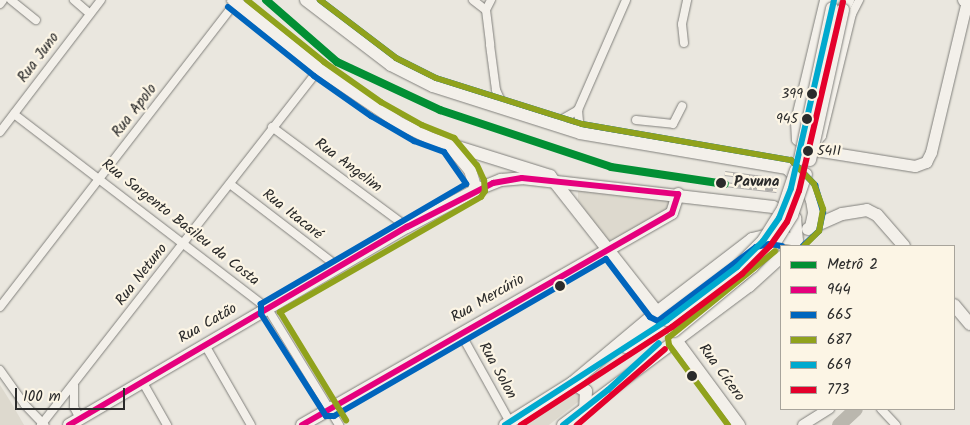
<!DOCTYPE html>
<html>
<head>
<meta charset="utf-8">
<style>
	body { margin:0 }
	#map { position:relative; width:970px; height:425px; overflow:hidden; background:#eae7df; font-family:Kalam,sans-serif }
	div>[style] { position:absolute }
	.green>* { inset:0; background:#ddd9ce }
	.river>* { height:14px; margin:-7px; padding:0 7px; transform-origin:7px; border-radius:7px; background:#bab7ae }
	.roads { filter:drop-shadow(0 0 1px #81807c) drop-shadow(0 0 1px #81807c) }
	.minor>* { height:8px; margin:-4px; padding:0 4px; transform-origin:4px; border-radius:4px; background:#f3f0ea }
	.tertiary>* { height:10px; margin:-5px; padding:0 5px; transform-origin:5px; border-radius:5px; background:#f3f0ea }
	.secondary>* { height:11px; margin:-5.5px; padding:0 5.5px; transform-origin:5.5px; border-radius:5.5px; background:#f3f0ea }
	.primary>* { height:12px; margin:-6px; padding:0 6px; transform-origin:6px; border-radius:6px; background:#f3f0ea }
	.rail>* { height:4.5px; margin-top:-2.25px; transform-origin:0; background:repeating-linear-gradient(90deg,#fcf5e5 0 8px,#aeaca9 0 16px); box-sizing:border-box; border-block:1px solid #aeaca9 }
	.bridges { filter:drop-shadow(0 0 1px #81807c) drop-shadow(0 0 1px #81807c) }
	.primary-bridge>* { height:12px; margin:-6px; padding:0 6px; transform-origin:6px; border-radius:6px; background:#f3f0ea }
	.bus-1>* { height:6px; margin:-3px; padding:0 3px; transform-origin:3px; border-radius:3px; background:#e5007d }
	.bus-2>* { height:6px; margin:-3px; padding:0 3px; transform-origin:3px; border-radius:3px; background:#0065bd }
	.bus-3>* { height:6px; margin:-3px; padding:0 3px; transform-origin:3px; border-radius:3px; background:#90a21c }
	.bus-4>* { height:6px; margin:-3px; padding:0 3px; transform-origin:3px; border-radius:3px; background:#00a9ce }
	.bus-5>* { height:6px; margin:-3px; padding:0 3px; transform-origin:3px; border-radius:3px; background:#e4002b }
	.metro-1>* { height:8px; margin:-4px; padding:0 4px; transform-origin:4px; border-radius:4px; background:#028f34 }
	.dots>* { width:14px; height:14px; translate:-50% -50%; box-sizing:border-box; border:2px solid #fcf5e5; border-radius:50% }
	span { translate:-50% -50%; white-space:nowrap; text-align:center; line-height:1.15; -webkit-text-stroke:4.5px #fcf5e5; paint-order:stroke }
	.bus-label { font-size:14px; color:#2b2b2b }
	.right { translate:-100% -50%; text-align:right }
	.left { translate:0 -50%; text-align:left }
	.street-label { font-size:15px; color:#2b2b2b }
	.stop-label { font-size:15px; color:#2b2b2b; font-weight:700 }
	.legend { position:absolute; left:780px; top:245px; width:175px; height:165px; box-sizing:border-box; background:#fcf5e5; border:1px solid #a8a49b; margin:0; padding:6px 9px; list-style:none; font-size:15px; color:#2b2b2b }
	.legend li { display:flex; align-items:center; gap:10px; height:25px }
	.legend b { width:25px; border:1px solid #a8a49b }
	.scale { position:absolute; left:15px; top:388px; width:110px; height:22px; box-sizing:border-box; border:2px solid #2b2b2b; border-top:0; padding-left:6px; font-size:15px; line-height:18px; white-space:nowrap; color:#2b2b2b; -webkit-text-stroke:4px #fcf5e5; paint-order:stroke }
</style>
</head>
<body>
<div id="map">
	<div class="green">
		<div style="clip-path:polygon(594px 190px,603px 194px,670px 198px,672px 206px,610px 246px,578px 200px,578px 191px)"></div>
		<div style="clip-path:polygon(0 385px,12px 404px,24px 425px,0 425px)"></div>
		<div style="clip-path:polygon(576px 389px,583px 398px,549px 425px,512px 425px)"></div>
	</div>
	<div class="river">
		<div style="left:839px;top:425px;width:23px;rotate:-43deg"></div>
	</div>
	<div class="roads">
		<div class="minor">
			<div style="left:11px;top:0;width:32px;rotate:39deg"></div>
			<div style="left:74px;top:0;width:21px;rotate:41deg"></div>
			<div style="left:473px;top:0;width:16px;rotate:38deg"></div>
			<div style="left:491px;top:0;width:11px;rotate:117deg"></div>
			<div style="left:486px;top:10px;width:35px;rotate:83deg"></div>
			<div style="left:490px;top:45px;width:45px;rotate:82.4deg"></div>
			<div style="left:496px;top:90px;width:20px;rotate:66deg"></div>
			<div style="left:0;top:4px;width:5px;rotate:-53deg"></div>
			<div style="left:684px;top:43px;width:19px;rotate:-96deg"></div>
			<div style="left:682px;top:24px;width:25px;rotate:-78deg"></div>
			<div style="left:578px;top:110px;width:120px;rotate:-66.4deg"></div>
			<div style="left:14px;top:114px;width:320px;rotate:37.5deg"></div>
			<div style="left:268px;top:309px;width:136px;rotate:58.5deg"></div>
			<div style="left:636px;top:120px;width:37px;rotate:6deg"></div>
			<div style="left:673px;top:124px;width:20px;rotate:-63deg"></div>
			<div style="left:554px;top:124px;width:28px;rotate:-30deg"></div>
			<div style="left:578px;top:110px;width:23px;rotate:85deg"></div>
			<div style="left:272px;top:127px;width:168px;rotate:36.5deg"></div>
			<div style="left:0;top:132px;width:166px;rotate:-52.6deg"></div>
			<div style="left:815px;top:145px;width:11px;rotate:-52deg"></div>
			<div style="left:822px;top:136px;width:126px;rotate:-76.2deg"></div>
			<div style="left:852px;top:14px;width:16px;rotate:-63deg"></div>
			<div style="left:230px;top:184px;width:136px;rotate:37.5deg"></div>
			<div style="left:0;top:307px;width:386px;rotate:-52.3deg"></div>
			<div style="left:461px;top:334px;width:101px;rotate:60.9deg"></div>
			<div style="left:205px;top:345px;width:92px;rotate:60.1deg"></div>
			<div style="left:0;top:370px;width:43px;rotate:54.5deg"></div>
			<div style="left:25px;top:405px;width:28px;rotate:46deg"></div>
			<div style="left:142px;top:381px;width:51px;rotate:60.4deg"></div>
			<div style="left:74px;top:385px;width:22px;rotate:90deg"></div>
			<div style="left:74px;top:407px;width:13px;rotate:63deg"></div>
			<div style="left:881px;top:409px;width:22px;rotate:47deg"></div>
			<div style="left:41px;top:425px;width:452px;rotate:-52deg"></div>
		</div>
		<div class="tertiary">
			<div style="left:803px;top:425px;width:31px;rotate:-32deg"></div>
		</div>
		<div class="secondary">
			<div style="left:825px;top:0;width:124px;rotate:103.5deg"></div>
			<div style="left:796px;top:121px;width:18px;rotate:87deg"></div>
			<div style="left:797px;top:139px;width:21px;rotate:31deg"></div>
			<div style="left:815px;top:150px;width:101px;rotate:9.1deg"></div>
			<div style="left:915px;top:166px;width:12px;rotate:-20deg"></div>
			<div style="left:926px;top:162px;width:11px;rotate:-63deg"></div>
			<div style="left:931px;top:152px;width:155px;rotate:-76.6deg"></div>
			<div style="left:967px;top:1px;width:3px;rotate:18deg"></div>
		</div>
		<div class="primary">
			<div style="left:233px;top:0;width:110px;rotate:38.7deg"></div>
			<div style="left:319px;top:69px;width:99px;rotate:33.9deg"></div>
			<div style="left:401px;top:124px;width:34px;rotate:26deg"></div>
			<div style="left:432px;top:139px;width:124px;rotate:17.4deg"></div>
			<div style="left:550px;top:176px;width:173px;rotate:51.8deg"></div>
			<div style="left:306px;top:0;width:107px;rotate:37.4deg"></div>
			<div style="left:391px;top:65px;width:47px;rotate:26.6deg"></div>
			<div style="left:433px;top:86px;width:154px;rotate:17.7deg"></div>
			<div style="left:580px;top:133px;width:210px;rotate:9.6deg"></div>
			<div style="left:787px;top:168px;width:29px;rotate:46deg"></div>
			<div style="left:807px;top:189px;width:12px;rotate:66deg"></div>
			<div style="left:812px;top:200px;width:13px;rotate:81deg"></div>
			<div style="left:814px;top:213px;width:14px;rotate:102deg"></div>
			<div style="left:964px;top:0;width:3px"></div>
			<div style="left:843px;top:10px;width:11px;rotate:-63deg"></div>
			<div style="left:449px;top:145px;width:33px;rotate:50deg"></div>
			<div style="left:470px;top:170px;width:21px;rotate:73deg"></div>
			<div style="left:808px;top:229px;width:37px;rotate:-24deg"></div>
			<div style="left:842px;top:214px;width:25px;rotate:-9deg"></div>
			<div style="left:867px;top:210px;width:11px;rotate:27deg"></div>
			<div style="left:877px;top:215px;width:41px;rotate:48.9deg"></div>
			<div style="left:954px;top:305px;width:25px;rotate:50deg"></div>
			<div style="left:676px;top:340px;width:106px;rotate:53.5deg"></div>
			<div style="left:626px;top:347px;width:49px;rotate:-33.4deg"></div>
			<div style="left:572px;top:383px;width:16px;rotate:30deg"></div>
			<div style="left:586px;top:391px;width:17px;rotate:93deg"></div>
			<div style="left:69px;top:425px;width:392px;rotate:-30.4deg"></div>
			<div style="left:407px;top:227px;width:78px;rotate:-28.2deg"></div>
			<div style="left:476px;top:190px;width:27px;rotate:-22deg"></div>
			<div style="left:501px;top:180px;width:21px;rotate:-5deg"></div>
			<div style="left:522px;top:178px;width:253px;rotate:6.6deg"></div>
			<div style="left:773px;top:207px;width:25px;rotate:27deg"></div>
			<div style="left:795px;top:218px;width:22px;rotate:85deg"></div>
			<div style="left:302px;top:425px;width:426px;rotate:-29.8deg"></div>
			<div style="left:672px;top:213px;width:20px;rotate:-72deg"></div>
			<div style="left:505px;top:425px;width:79px;rotate:-32.1deg"></div>
			<div style="left:572px;top:383px;width:111px;rotate:-39.9deg"></div>
			<div style="left:657px;top:312px;width:120px;rotate:-37.5deg"></div>
			<div style="left:752px;top:239px;width:17px;rotate:-13deg"></div>
			<div style="left:769px;top:235px;width:28px;rotate:10deg"></div>
			<div style="left:563px;top:425px;width:232px;rotate:-36.8deg"></div>
			<div style="left:749px;top:286px;width:43px;rotate:-42.2deg"></div>
		</div>
	</div>
	<div class="rail">
		<div style="left:725px;top:173px;width:53px;rotate:7.5deg"></div>
		<div style="left:725px;top:184px;width:52px;rotate:6.6deg"></div>
	</div>
	<div class="bridges">
		<div class="primary-bridge">
			<div style="left:800px;top:159px;width:154px;rotate:-78deg"></div>
			<div style="left:810px;top:160px;width:154px;rotate:-77.6deg"></div>
			<div style="left:667px;top:320px;width:88px;rotate:-37.1deg"></div>
			<div style="left:737px;top:267px;width:37px;rotate:-45deg"></div>
			<div style="left:763px;top:241px;width:38px;rotate:-58deg"></div>
			<div style="left:783px;top:209px;width:41px;rotate:-71.6deg"></div>
			<div style="left:674px;top:331px;width:101px;rotate:-39.4deg"></div>
			<div style="left:752px;top:267px;width:32px;rotate:-46deg"></div>
			<div style="left:774px;top:244px;width:34px;rotate:-58deg"></div>
			<div style="left:792px;top:215px;width:43px;rotate:-71.1deg"></div>
		</div>
	</div>
	<div class="bus-1">
		<div style="left:69px;top:425px;width:392px;rotate:-30.4deg"></div>
		<div style="left:407px;top:227px;width:97px;rotate:-27.1deg"></div>
		<div style="left:493px;top:183px;width:29px;rotate:-10deg"></div>
		<div style="left:522px;top:178px;width:157px;rotate:5.9deg"></div>
		<div style="left:302px;top:425px;width:426px;rotate:-29.8deg"></div>
		<div style="left:672px;top:213px;width:20px;rotate:-72deg"></div>
	</div>
	<div class="bus-2">
		<div style="left:320px;top:0;width:96px;rotate:37.3deg"></div>
		<div style="left:396px;top:58px;width:45px;rotate:26.6deg"></div>
		<div style="left:436px;top:78px;width:153px;rotate:17.5deg"></div>
		<div style="left:582px;top:124px;width:212px;rotate:9.8deg"></div>
		<div style="left:791px;top:160px;width:35px;rotate:46deg"></div>
		<div style="left:815px;top:185px;width:28px;rotate:73deg"></div>
		<div style="left:823px;top:212px;width:19px;rotate:102deg"></div>
		<div style="left:819px;top:231px;width:22px;rotate:137deg"></div>
		<div style="left:228px;top:7px;width:110px;rotate:38.7deg"></div>
		<div style="left:314px;top:76px;width:70px;rotate:35.1deg"></div>
		<div style="left:371px;top:116px;width:50px;rotate:30.2deg"></div>
		<div style="left:414px;top:141px;width:32px;rotate:20deg"></div>
		<div style="left:444px;top:152px;width:39px;rotate:55deg"></div>
		<div style="left:466px;top:184px;width:238px;rotate:149.7deg"></div>
		<div style="left:261px;top:304px;width:10px;rotate:90deg"></div>
		<div style="left:261px;top:314px;width:121px;rotate:57.5deg"></div>
		<div style="left:326px;top:416px;width:8px"></div>
		<div style="left:334px;top:416px;width:314px;rotate:-30deg"></div>
		<div style="left:606px;top:259px;width:73px;rotate:52.8deg"></div>
		<div style="left:650px;top:317px;width:9px;rotate:27deg"></div>
		<div style="left:658px;top:321px;width:123px;rotate:-37.1deg"></div>
		<div style="left:756px;top:247px;width:13px;rotate:-13deg"></div>
		<div style="left:769px;top:244px;width:13px;rotate:9deg"></div>
	</div>
	<div class="bus-3">
		<div style="left:247px;top:0;width:99px;rotate:38.8deg"></div>
		<div style="left:324px;top:62px;width:70px;rotate:35.1deg"></div>
		<div style="left:381px;top:102px;width:47px;rotate:29.3deg"></div>
		<div style="left:422px;top:125px;width:35px;rotate:22deg"></div>
		<div style="left:454px;top:138px;width:35px;rotate:50deg"></div>
		<div style="left:477px;top:165px;width:17px;rotate:65deg"></div>
		<div style="left:484px;top:180px;width:11px;rotate:85deg"></div>
		<div style="left:485px;top:191px;width:7px;rotate:124deg"></div>
		<div style="left:481px;top:197px;width:232px;rotate:150.2deg"></div>
		<div style="left:280px;top:312px;width:127px;rotate:58.6deg"></div>
		<div style="left:320px;top:0;width:96px;rotate:37.3deg"></div>
		<div style="left:396px;top:58px;width:45px;rotate:26.6deg"></div>
		<div style="left:436px;top:78px;width:153px;rotate:17.5deg"></div>
		<div style="left:582px;top:124px;width:212px;rotate:9.8deg"></div>
		<div style="left:791px;top:160px;width:33px;rotate:46deg"></div>
		<div style="left:814px;top:184px;width:27px;rotate:70deg"></div>
		<div style="left:823px;top:209px;width:22px;rotate:100deg"></div>
		<div style="left:819px;top:231px;width:21px;rotate:135deg"></div>
		<div style="left:728px;top:425px;width:99px;rotate:-126.4deg"></div>
		<div style="left:669px;top:345px;width:7px;rotate:-98deg"></div>
		<div style="left:668px;top:338px;width:138px;rotate:-39.1deg"></div>
	</div>
	<div class="bus-4">
		<div style="left:505px;top:425px;width:193px;rotate:-32.9deg"></div>
		<div style="left:667px;top:320px;width:88px;rotate:-37.1deg"></div>
		<div style="left:737px;top:267px;width:37px;rotate:-45deg"></div>
		<div style="left:763px;top:241px;width:28px;rotate:-55deg"></div>
		<div style="left:779px;top:218px;width:32px;rotate:-68deg"></div>
		<div style="left:791px;top:188px;width:193px;rotate:-77.1deg"></div>
		<div style="left:563px;top:425px;width:57px;rotate:-37.9deg"></div>
		<div style="left:608px;top:390px;width:69px;rotate:-42.7deg"></div>
	</div>
	<div class="bus-5">
		<div style="left:521px;top:425px;width:180px;rotate:-33deg"></div>
		<div style="left:672px;top:327px;width:88px;rotate:-37.1deg"></div>
		<div style="left:742px;top:274px;width:40px;rotate:-45deg"></div>
		<div style="left:770px;top:246px;width:29px;rotate:-55deg"></div>
		<div style="left:787px;top:222px;width:33px;rotate:-69deg"></div>
		<div style="left:799px;top:191px;width:194px;rotate:-76.9deg"></div>
		<div style="left:577px;top:425px;width:116px;rotate:-40.8deg"></div>
	</div>
	<div class="metro-1">
		<div style="left:266px;top:0;width:94px;rotate:41.1deg"></div>
		<div style="left:337px;top:62px;width:114px;rotate:25deg"></div>
		<div style="left:440px;top:110px;width:180px;rotate:18.4deg"></div>
		<div style="left:611px;top:167px;width:115px;rotate:8.5deg"></div>
	</div>
	<div class="dots">
		<div style="left:812px;top:94px;background:#2b2b2b"></div>
		<div style="left:807px;top:119px;background:#2b2b2b"></div>
		<div style="left:808px;top:151px;background:#2b2b2b"></div>
		<div style="left:721px;top:183px;background:#2b2b2b"></div>
		<div style="left:560px;top:286px;background:#2b2b2b"></div>
		<div style="left:692px;top:376px;background:#2b2b2b"></div>
	</div>
	<div class="bus-label">
		<span class="right" style="left:803px;top:94px">399</span>
		<span class="right" style="left:798px;top:119px">945</span>
		<span class="left" style="left:817px;top:151px">541I</span>
	</div>
	<div class="street-label">
		<span style="left:39px;top:58px;rotate:-53deg">Rua Juno</span>
		<span style="left:135px;top:111px;rotate:-52deg">Rua Apolo</span>
		<span style="left:348px;top:166px;rotate:37deg">Rua Angelim</span>
		<span style="left:292px;top:215px;rotate:38deg">Rua Itacaré</span>
		<span style="left:180px;top:223px;rotate:38deg">Rua Sargento Basileu da Costa</span>
		<span style="left:142px;top:275px;rotate:-52deg">Rua Netuno</span>
		<span style="left:488px;top:299px;rotate:-30deg">Rua Mercúrio</span>
		<span style="left:208px;top:324px;rotate:-30deg">Rua Catão</span>
		<span style="left:497px;top:371px;rotate:61deg">Rua Solon</span>
		<span style="left:721px;top:373px;rotate:54deg">Rua Cícero</span>
	</div>
	<div class="stop-label">
		<span class="left" style="left:734px;top:183px">Pavuna</span>
	</div>
	<ul class="legend">
	<li><b style="height:6px;background:#028f34"></b>Metrô 2</li>
	<li><b style="height:6px;background:#e5007d"></b>944</li>
	<li><b style="height:6px;background:#0065bd"></b>665</li>
	<li><b style="height:6px;background:#90a21c"></b>687</li>
	<li><b style="height:6px;background:#00a9ce"></b>669</li>
	<li><b style="height:6px;background:#e4002b"></b>773</li>
	</ul>
	<div class="scale">100 m</div>
</div>
</body>
</html>
